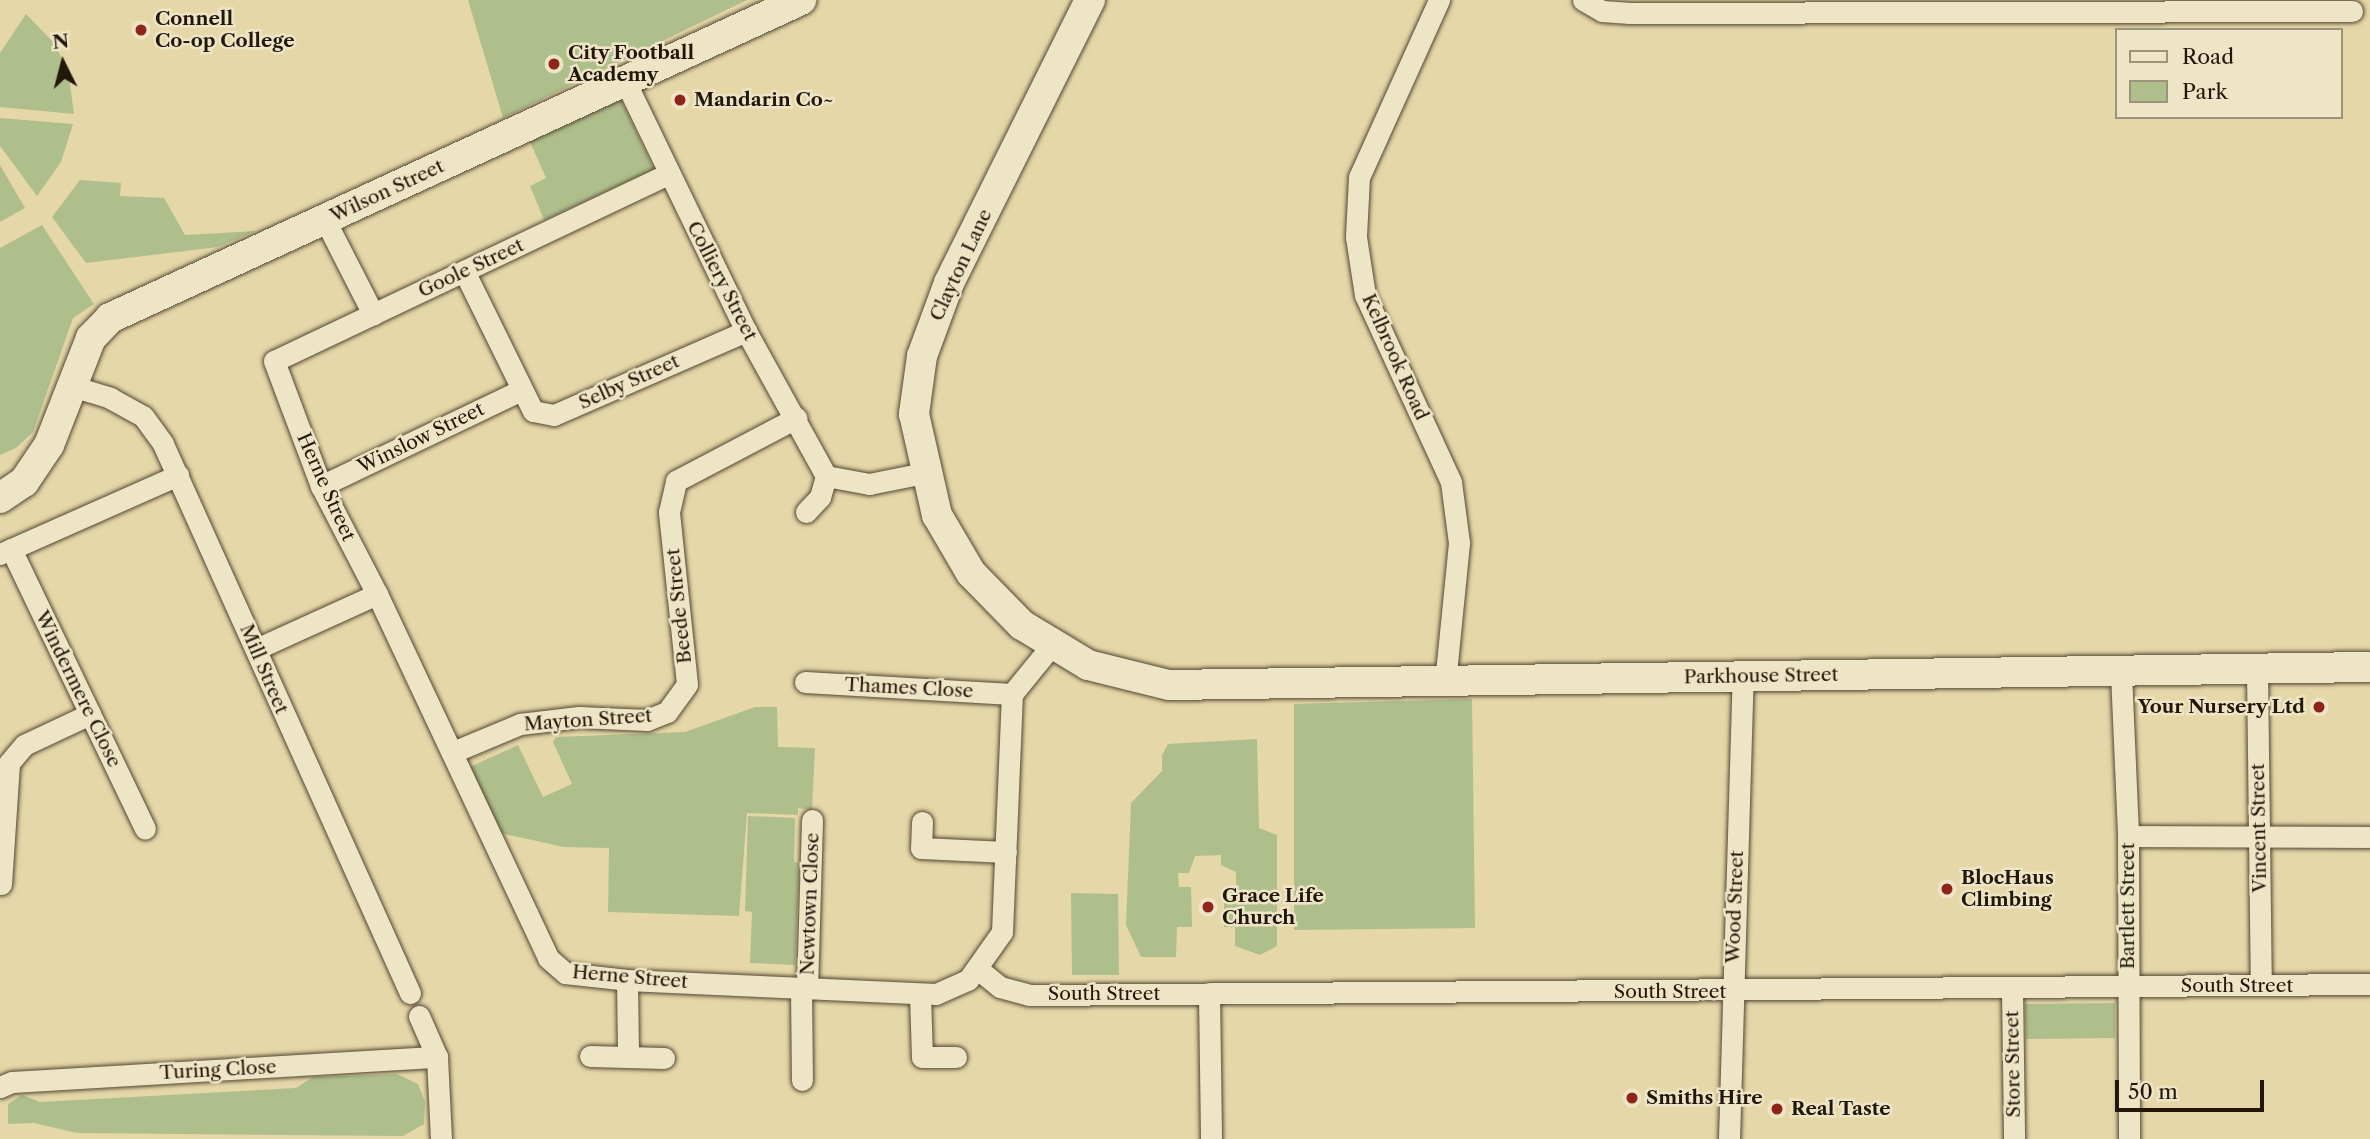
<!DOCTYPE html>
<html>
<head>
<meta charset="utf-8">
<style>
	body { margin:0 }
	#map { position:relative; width:2370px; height:1139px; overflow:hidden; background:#e5d7a8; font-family:"Libre Caslon Text",serif }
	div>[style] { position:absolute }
	.green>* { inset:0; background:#afbf8c }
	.roads { filter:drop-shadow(0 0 2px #524732) drop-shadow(0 0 2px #524732) }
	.street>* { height:21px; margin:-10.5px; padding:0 10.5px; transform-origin:10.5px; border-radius:10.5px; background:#eee5c6 }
	.secondary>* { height:30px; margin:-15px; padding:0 15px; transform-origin:15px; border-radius:15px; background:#eee5c6 }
	.dots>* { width:19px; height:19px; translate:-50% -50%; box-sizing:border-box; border:4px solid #eee5c6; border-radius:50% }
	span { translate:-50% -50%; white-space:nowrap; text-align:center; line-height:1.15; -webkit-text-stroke:5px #eee5c6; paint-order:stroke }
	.poi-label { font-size:19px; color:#21170a; font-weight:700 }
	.left { translate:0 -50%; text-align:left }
	.right { translate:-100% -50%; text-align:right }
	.street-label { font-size:19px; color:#21170a }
	.legend { position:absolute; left:2115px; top:28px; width:228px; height:91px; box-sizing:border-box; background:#eee5c6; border:2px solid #9c937b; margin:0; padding:9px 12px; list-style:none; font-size:21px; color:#21170a }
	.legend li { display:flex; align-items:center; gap:14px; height:35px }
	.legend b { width:35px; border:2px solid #9c937b }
	.north { position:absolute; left:28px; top:28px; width:70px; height:70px; -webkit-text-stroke:5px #eee5c6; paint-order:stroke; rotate:354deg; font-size:19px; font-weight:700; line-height:28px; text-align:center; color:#21170a }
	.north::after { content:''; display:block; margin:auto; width:24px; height:32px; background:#21170a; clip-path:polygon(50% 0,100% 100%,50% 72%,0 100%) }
	.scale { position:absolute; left:2115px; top:1080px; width:149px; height:32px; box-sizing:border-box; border:4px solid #21170a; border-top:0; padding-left:9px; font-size:21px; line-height:24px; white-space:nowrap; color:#21170a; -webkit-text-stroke:5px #eee5c6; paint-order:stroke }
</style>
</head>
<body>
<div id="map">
	<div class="green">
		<div style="clip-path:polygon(468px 0,747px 0,503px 118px)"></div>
		<div style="clip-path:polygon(26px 14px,56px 45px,69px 77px,74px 114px,0 107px,0 53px)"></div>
		<div style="clip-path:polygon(621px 100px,654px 169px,544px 220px,530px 186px,546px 178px,530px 142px)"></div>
		<div style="clip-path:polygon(0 118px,73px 124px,61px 162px,37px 196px,0 146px)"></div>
		<div style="clip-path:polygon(0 165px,25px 208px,0 222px)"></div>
		<div style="clip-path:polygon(80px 180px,121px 183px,120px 196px,164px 198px,185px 235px,256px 231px,218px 247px,86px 263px,52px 217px)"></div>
		<div style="clip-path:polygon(42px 225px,94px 304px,73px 318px,33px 432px,16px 448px,0 455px,0 248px)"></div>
		<div style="clip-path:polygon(1472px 699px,1475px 928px,1294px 930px,1294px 704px)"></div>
		<div style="clip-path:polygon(755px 707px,777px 707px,778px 747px,815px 748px,812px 810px,798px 808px,798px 815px,747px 813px,739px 916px,608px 912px,609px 848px,564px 847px,500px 833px,470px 767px,518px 745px,543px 797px,572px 784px,553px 742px,556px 737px,685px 732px)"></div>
		<div style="clip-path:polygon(1257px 739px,1259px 828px,1277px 835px,1277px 946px,1260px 955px,1235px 946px,1235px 927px,1224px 927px,1224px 887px,1236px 886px,1236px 872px,1221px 865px,1221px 855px,1195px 856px,1189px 873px,1178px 873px,1179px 887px,1191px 887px,1192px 927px,1177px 927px,1176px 957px,1141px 957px,1126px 925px,1131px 803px,1162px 771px,1162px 755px,1168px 744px)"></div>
		<div style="clip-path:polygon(748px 816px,795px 818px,794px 862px,799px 863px,795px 965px,750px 963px,752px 912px,745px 911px)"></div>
		<div style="clip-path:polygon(1071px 893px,1118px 894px,1119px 975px,1072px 975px)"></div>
		<div style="clip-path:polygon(2115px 1003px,2115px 1038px,2026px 1039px,2025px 1004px)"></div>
		<div style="clip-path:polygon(397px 1074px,418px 1084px,425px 1102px,424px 1124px,403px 1136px,77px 1133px,34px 1123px,8px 1124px,8px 1104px,22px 1095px,40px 1102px,296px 1088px,313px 1077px)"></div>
	</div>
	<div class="roads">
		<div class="street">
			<div style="left:1439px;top:0;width:194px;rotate:114.3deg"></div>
			<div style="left:1359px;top:177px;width:60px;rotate:92.9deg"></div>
			<div style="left:1356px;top:237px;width:59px;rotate:81.2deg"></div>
			<div style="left:1365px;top:295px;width:206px;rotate:65.3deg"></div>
			<div style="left:1451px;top:482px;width:62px;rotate:82.5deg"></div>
			<div style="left:1459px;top:543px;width:142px;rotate:95.7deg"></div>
			<div style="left:1583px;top:0;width:22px;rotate:30deg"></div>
			<div style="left:1602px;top:11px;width:28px;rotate:4deg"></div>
			<div style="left:1630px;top:13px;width:722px;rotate:-0.16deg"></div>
			<div style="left:626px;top:83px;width:276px;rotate:64.2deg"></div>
			<div style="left:746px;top:331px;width:166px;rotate:61.1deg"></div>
			<div style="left:826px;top:476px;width:44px;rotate:10.5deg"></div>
			<div style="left:869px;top:484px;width:56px;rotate:-11.3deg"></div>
			<div style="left:668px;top:174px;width:436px;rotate:154.6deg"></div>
			<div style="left:274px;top:361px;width:134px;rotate:69.4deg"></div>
			<div style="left:321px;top:486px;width:122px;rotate:62.6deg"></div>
			<div style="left:377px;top:594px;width:402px;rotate:64.8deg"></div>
			<div style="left:548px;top:958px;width:23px;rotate:41deg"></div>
			<div style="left:565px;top:973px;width:62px;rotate:6.4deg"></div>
			<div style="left:627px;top:980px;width:309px;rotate:2.6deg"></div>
			<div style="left:936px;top:994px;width:35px;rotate:-24deg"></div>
			<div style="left:968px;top:980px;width:59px;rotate:-54.7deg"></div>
			<div style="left:1002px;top:932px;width:238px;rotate:-87.6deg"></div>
			<div style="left:1012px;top:694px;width:63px;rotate:-50.8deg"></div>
			<div style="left:325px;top:220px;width:106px;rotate:62.9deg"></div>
			<div style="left:464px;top:271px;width:156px;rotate:63.8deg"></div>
			<div style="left:533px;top:411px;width:21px;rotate:11deg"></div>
			<div style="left:554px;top:415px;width:210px;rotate:-23.6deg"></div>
			<div style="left:75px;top:387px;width:37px;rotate:17deg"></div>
			<div style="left:110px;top:398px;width:38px;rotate:29deg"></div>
			<div style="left:143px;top:416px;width:34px;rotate:54deg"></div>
			<div style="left:163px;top:444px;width:602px;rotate:65.78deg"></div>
			<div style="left:321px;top:486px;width:222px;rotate:-25.6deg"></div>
			<div style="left:806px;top:512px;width:21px;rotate:-47deg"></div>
			<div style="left:820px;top:497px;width:22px;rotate:-74deg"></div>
			<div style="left:11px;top:549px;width:310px;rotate:64.4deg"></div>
			<div style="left:0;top:554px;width:195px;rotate:-23.9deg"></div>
			<div style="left:256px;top:649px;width:133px;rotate:-24.4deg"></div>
			<div style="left:2257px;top:670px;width:315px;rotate:89.3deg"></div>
			<div style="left:2121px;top:673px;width:163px;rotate:87.5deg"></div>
			<div style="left:2128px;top:836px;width:303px;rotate:89.8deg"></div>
			<div style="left:805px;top:682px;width:207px;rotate:3.3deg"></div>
			<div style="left:453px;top:752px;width:73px;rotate:-22.7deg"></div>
			<div style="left:520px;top:724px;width:59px;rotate:-6.8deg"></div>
			<div style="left:579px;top:717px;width:68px;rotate:2.5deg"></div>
			<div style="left:647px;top:720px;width:22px;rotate:-22deg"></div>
			<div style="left:667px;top:712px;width:34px;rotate:-54deg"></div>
			<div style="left:687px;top:684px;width:173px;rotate:-96deg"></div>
			<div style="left:669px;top:512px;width:32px;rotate:-77deg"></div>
			<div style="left:676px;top:481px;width:136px;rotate:-27.7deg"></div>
			<div style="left:922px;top:822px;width:26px;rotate:92deg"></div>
			<div style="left:921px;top:848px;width:85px;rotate:2.7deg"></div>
			<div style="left:2128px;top:836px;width:242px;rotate:0.2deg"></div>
			<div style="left:1px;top:884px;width:121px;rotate:-86.2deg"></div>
			<div style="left:9px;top:763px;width:23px;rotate:-50deg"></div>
			<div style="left:24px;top:745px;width:73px;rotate:-25.2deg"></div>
			<div style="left:979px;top:970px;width:27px;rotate:39deg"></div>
			<div style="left:1000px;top:987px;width:30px;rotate:15deg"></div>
			<div style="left:1029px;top:995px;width:1341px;rotate:-0.47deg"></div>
			<div style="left:627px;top:980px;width:76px;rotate:89.2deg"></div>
			<div style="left:801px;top:988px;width:92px;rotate:89.4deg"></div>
			<div style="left:807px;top:989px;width:169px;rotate:-88.3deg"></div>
			<div style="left:2012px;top:989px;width:150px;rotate:89.2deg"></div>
			<div style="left:1209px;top:993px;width:146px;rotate:89.2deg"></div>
			<div style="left:920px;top:994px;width:63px;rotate:88.2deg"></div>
			<div style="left:922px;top:1057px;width:34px"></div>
			<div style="left:419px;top:1016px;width:45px;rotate:66.3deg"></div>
			<div style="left:437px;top:1057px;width:82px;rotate:87.2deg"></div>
			<div style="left:590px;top:1056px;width:74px;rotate:1.5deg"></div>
			<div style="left:0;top:1087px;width:13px;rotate:-23deg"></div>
			<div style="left:12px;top:1082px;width:426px;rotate:-3.4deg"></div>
			<div style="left:1729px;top:1139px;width:464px;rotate:-88.3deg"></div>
		</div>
		<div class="secondary">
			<div style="left:1090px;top:0;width:316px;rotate:116.5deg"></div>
			<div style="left:949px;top:283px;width:78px;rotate:110.3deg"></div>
			<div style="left:922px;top:356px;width:59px;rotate:97.9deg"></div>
			<div style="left:914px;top:414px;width:104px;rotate:77.2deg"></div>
			<div style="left:937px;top:515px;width:67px;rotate:59.6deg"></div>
			<div style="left:971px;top:573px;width:73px;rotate:45.6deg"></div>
			<div style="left:1022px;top:625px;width:77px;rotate:31.2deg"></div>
			<div style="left:1088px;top:665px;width:83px;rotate:13.9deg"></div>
			<div style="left:1169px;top:685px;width:1201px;rotate:-0.86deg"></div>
			<div style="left:0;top:498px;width:29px;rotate:-34deg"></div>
			<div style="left:24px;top:482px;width:45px;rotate:-56deg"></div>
			<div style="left:49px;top:445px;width:115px;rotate:-68.6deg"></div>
			<div style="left:91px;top:338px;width:28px;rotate:-46deg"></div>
			<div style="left:110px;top:318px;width:761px;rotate:-24.71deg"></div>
		</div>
	</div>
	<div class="dots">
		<div style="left:141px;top:30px;background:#8f2418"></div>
		<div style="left:554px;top:64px;background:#8f2418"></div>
		<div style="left:680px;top:100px;background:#8f2418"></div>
		<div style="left:2319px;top:707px;background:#8f2418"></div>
		<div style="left:1947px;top:889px;background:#8f2418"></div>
		<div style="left:1208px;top:907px;background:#8f2418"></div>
		<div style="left:1632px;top:1098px;background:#8f2418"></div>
		<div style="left:1777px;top:1109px;background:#8f2418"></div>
	</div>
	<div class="poi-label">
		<span class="left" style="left:155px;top:30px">Connell<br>Co-op College</span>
		<span class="left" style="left:568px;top:64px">City Football<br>Academy</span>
		<span class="left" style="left:694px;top:100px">Mandarin Co~</span>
		<span class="right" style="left:2305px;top:707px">Your Nursery Ltd</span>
		<span class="left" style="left:1961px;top:889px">BlocHaus<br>Climbing</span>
		<span class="left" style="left:1222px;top:907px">Grace Life<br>Church</span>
		<span class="left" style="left:1646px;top:1098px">Smiths Hire</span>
		<span class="left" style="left:1791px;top:1109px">Real Taste</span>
	</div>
	<div class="street-label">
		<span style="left:387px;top:191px;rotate:-25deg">Wilson Street</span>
		<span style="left:961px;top:265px;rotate:-65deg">Clayton Lane</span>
		<span style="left:471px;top:268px;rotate:-25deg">Goole Street</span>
		<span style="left:722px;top:281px;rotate:63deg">Colliery Street</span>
		<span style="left:1395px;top:357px;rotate:66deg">Kelbrook Road</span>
		<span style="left:629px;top:382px;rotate:-24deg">Selby Street</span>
		<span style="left:421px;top:438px;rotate:-26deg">Winslow Street</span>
		<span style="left:326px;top:487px;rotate:66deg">Herne Street</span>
		<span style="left:679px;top:606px;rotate:-96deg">Beede Street</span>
		<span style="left:264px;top:669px;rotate:67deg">Mill Street</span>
		<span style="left:1761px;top:676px;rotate:-1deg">Parkhouse Street</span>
		<span style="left:909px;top:688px;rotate:3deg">Thames Close</span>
		<span style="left:78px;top:689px;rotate:64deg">Windermere Close</span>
		<span style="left:588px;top:720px;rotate:-4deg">Mayton Street</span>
		<span style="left:2259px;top:828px;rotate:-91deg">Vincent Street</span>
		<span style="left:810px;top:904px;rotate:-88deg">Newtown Close</span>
		<span style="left:2128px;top:906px;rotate:-90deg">Bartlett Street</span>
		<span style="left:1735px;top:907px;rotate:-88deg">Wood Street</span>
		<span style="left:630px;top:977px;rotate:5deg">Herne Street</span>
		<span style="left:2237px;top:986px">South Street</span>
		<span style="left:1670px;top:992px">South Street</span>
		<span style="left:1104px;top:994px">South Street</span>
		<span style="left:2013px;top:1064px;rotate:-91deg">Store Street</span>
		<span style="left:218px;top:1070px;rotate:-3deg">Turing Close</span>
	</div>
	<ul class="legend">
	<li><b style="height:9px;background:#eee5c6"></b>Road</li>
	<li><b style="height:19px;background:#afbf8c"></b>Park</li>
	</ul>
	<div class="north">N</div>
	<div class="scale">50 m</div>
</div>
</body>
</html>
